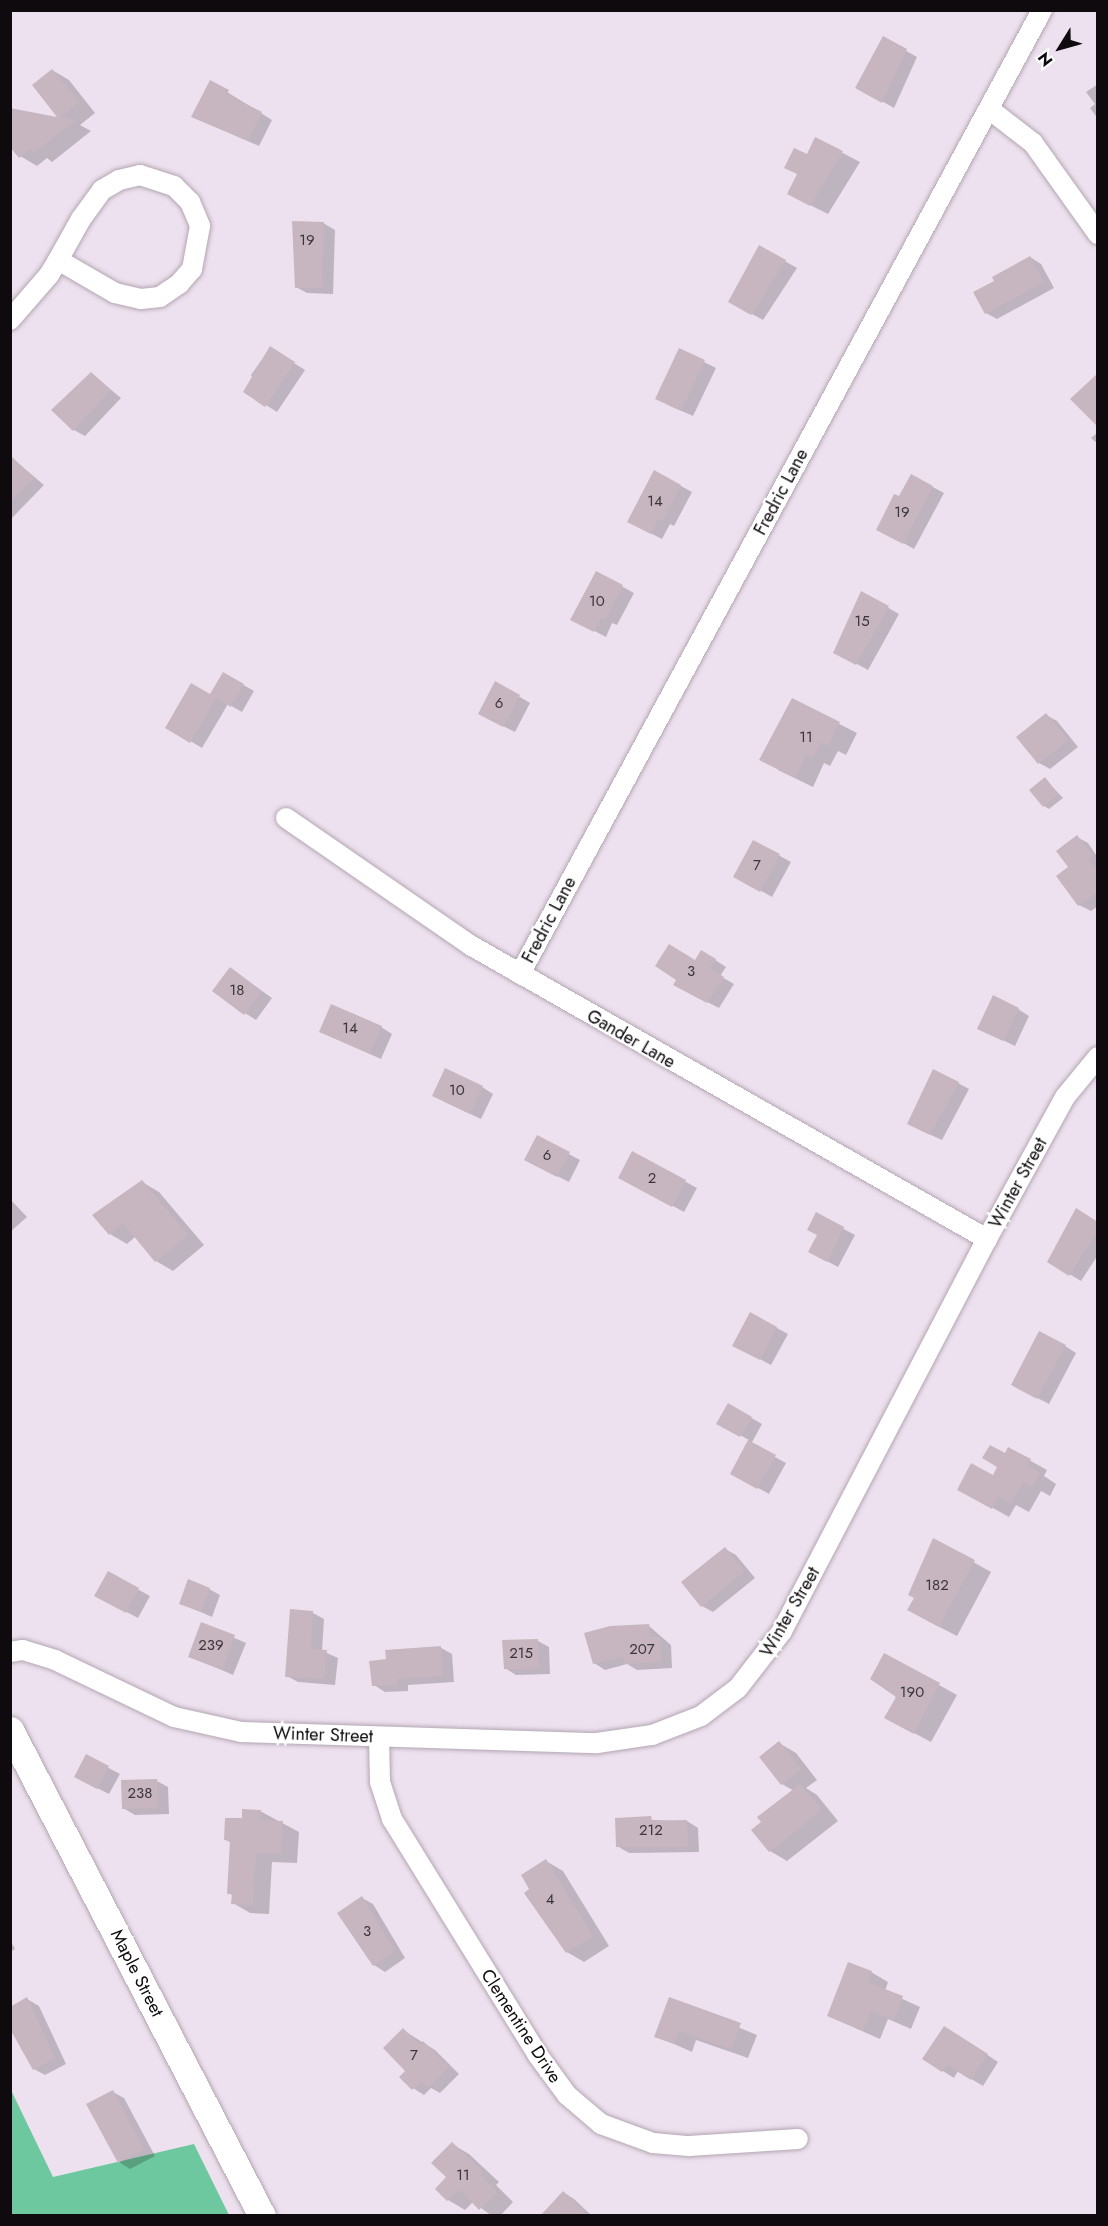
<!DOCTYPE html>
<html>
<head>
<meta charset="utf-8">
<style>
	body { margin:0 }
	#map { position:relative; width:1108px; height:2226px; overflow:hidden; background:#eee1ef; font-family:Jost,sans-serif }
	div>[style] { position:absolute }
	.green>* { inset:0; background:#6ec89f }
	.shadow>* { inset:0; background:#0003 }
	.building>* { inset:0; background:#c7b6bf }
	.roads { filter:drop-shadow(0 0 2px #b3a6b3) drop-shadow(0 0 2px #b3a6b3) }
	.street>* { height:20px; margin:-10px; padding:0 10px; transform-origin:10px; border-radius:10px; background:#fff }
	.secondary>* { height:27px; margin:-13.5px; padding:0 13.5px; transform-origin:13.5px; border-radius:13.5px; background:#fff }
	span { translate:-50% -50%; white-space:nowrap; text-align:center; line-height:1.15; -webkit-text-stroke:4.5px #fff; paint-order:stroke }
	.number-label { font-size:15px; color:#3c353a }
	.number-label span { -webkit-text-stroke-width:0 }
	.street-label { font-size:18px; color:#0e0a0e }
	.frame { position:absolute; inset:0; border:12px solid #0e0a0e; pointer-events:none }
	.north { position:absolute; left:1030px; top:18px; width:60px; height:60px; -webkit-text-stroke:4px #fff; paint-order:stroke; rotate:233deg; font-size:16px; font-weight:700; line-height:24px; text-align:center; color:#0e0a0e }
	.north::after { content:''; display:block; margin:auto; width:21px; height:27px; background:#0e0a0e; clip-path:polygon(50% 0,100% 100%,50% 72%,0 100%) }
</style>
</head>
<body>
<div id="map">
	<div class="green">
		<div style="clip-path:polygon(10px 2088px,53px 2177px,194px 2144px,229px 2215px,11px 2215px)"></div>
	</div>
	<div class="shadow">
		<div style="clip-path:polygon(883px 38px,917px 57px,894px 108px,857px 87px)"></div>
		<div style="clip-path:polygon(52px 70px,69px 80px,95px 113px,80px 125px,91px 131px,52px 162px,47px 158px,37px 166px,20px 156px,61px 119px,34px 85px)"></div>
		<div style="clip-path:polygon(211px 82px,272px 120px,259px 146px,193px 117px)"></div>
		<div style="clip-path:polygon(1098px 84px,1098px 119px,1090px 108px,1095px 104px,1086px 92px)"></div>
		<div style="clip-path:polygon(816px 139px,860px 162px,828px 214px,806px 203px,807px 156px)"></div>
		<div style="clip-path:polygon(323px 223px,335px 230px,333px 294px,307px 293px,296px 287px)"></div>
		<div style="clip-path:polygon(760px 247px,797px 268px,763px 320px,730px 302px)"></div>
		<div style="clip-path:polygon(1030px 257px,1041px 264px,1054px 288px,997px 319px,986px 313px,996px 282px)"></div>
		<div style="clip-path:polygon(270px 348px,305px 370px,277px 412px,266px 405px,251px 375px)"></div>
		<div style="clip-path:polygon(680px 350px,716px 368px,693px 416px,668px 405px)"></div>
		<div style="clip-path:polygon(92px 374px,121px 398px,85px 436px,74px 430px)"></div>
		<div style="clip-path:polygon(1098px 432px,1098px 444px,1091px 438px)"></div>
		<div style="clip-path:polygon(12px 458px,44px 485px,10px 520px,10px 459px)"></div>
		<div style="clip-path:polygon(655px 472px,692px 492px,674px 526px,670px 524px,662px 539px,640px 528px)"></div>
		<div style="clip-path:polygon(912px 476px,944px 493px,914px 549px,889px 535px)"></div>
		<div style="clip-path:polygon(597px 573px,634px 593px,617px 625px,612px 623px,606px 637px,583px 625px)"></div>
		<div style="clip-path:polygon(862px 593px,899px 614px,868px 670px,835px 652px)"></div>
		<div style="clip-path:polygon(224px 674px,254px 691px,242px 712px,228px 704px,202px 748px,167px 727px,211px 696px)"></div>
		<div style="clip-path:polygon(496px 683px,530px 703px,515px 732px,491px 720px)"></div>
		<div style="clip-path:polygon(792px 700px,857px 733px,846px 755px,838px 751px,830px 766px,824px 763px,813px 787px,778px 770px)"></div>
		<div style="clip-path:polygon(1046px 715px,1057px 721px,1078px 747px,1050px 769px,1039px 763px)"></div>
		<div style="clip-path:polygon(1045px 779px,1063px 798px,1049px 809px,1044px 806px)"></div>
		<div style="clip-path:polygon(1077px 837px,1088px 843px,1098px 858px,1098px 906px,1091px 911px,1079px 905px,1070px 868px)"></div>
		<div style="clip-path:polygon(754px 842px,791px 862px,772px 897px,735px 876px)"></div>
		<div style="clip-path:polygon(712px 958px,726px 967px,720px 976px,734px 984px,719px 1008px,686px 991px,678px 979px,695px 961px)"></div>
		<div style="clip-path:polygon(230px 969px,272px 998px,256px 1020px,245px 1013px)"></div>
		<div style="clip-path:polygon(1018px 1009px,1029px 1016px,1015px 1046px,990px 1034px)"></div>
		<div style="clip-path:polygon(381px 1027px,392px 1034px,381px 1059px,332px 1037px)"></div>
		<div style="clip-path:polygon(958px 1083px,969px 1089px,942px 1140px,920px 1130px)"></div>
		<div style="clip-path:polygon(482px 1087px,493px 1094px,481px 1119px,445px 1102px)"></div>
		<div style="clip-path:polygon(537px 1137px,580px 1160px,569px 1182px,537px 1166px)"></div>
		<div style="clip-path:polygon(633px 1153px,697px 1188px,684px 1212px,620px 1177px)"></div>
		<div style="clip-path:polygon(142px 1182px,159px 1192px,204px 1245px,173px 1271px,156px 1261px,136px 1236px,127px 1244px,110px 1234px)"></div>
		<div style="clip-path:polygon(10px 1199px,27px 1217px,10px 1232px)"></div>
		<div style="clip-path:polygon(816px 1214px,855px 1235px,838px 1267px,821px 1258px)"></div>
		<div style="clip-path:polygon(1098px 1223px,1098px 1255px,1081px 1281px,1049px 1262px)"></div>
		<div style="clip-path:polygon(751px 1314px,788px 1334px,771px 1365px,734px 1345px)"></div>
		<div style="clip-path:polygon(1065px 1346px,1076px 1353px,1049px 1404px,1024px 1391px)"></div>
		<div style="clip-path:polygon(729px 1405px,762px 1424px,751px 1444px,786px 1463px,769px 1494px,732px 1473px,749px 1440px,718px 1423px)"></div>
		<div style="clip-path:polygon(1009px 1449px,1047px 1470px,1044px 1476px,1056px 1484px,1050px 1496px,1041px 1491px,1029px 1512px,1016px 1505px,1009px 1517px,959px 1489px,994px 1477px)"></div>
		<div style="clip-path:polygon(934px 1540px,991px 1572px,957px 1636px,926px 1620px,916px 1597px)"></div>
		<div style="clip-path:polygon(725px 1549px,736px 1555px,755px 1578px,713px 1612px,702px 1606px)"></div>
		<div style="clip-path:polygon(108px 1573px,150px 1596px,138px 1618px,108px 1602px)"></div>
		<div style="clip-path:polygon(209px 1589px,220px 1595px,212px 1617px,180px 1603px)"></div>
		<div style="clip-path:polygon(291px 1611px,313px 1613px,324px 1619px,322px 1651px,338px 1658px,335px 1685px,298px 1682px,287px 1676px)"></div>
		<div style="clip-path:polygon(202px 1624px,246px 1643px,233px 1675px,190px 1656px)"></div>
		<div style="clip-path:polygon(649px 1626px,671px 1645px,672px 1668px,637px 1670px,627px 1664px,605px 1670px,594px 1663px)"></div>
		<div style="clip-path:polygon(538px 1641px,549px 1647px,550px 1674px,516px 1675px,505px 1668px)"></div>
		<div style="clip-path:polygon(441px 1648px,452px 1654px,454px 1682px,408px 1685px,408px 1691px,385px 1692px,374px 1685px,387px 1661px)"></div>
		<div style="clip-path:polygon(885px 1655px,957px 1695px,931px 1742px,903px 1727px)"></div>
		<div style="clip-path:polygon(779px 1743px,796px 1753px,817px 1780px,806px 1788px,817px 1795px,838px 1821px,787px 1861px,770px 1851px,794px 1791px,782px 1784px)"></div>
		<div style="clip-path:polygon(86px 1756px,120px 1774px,109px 1794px,87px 1783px)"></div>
		<div style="clip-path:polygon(157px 1781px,168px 1787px,169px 1814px,135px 1815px,123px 1808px)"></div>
		<div style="clip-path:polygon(260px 1811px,299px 1832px,297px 1863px,272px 1862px,269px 1914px,250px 1913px,233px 1903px,233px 1896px,229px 1893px,231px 1843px,225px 1839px,243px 1820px)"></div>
		<div style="clip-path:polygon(616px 1819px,687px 1821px,698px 1828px,699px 1852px,629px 1853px,617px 1846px)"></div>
		<div style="clip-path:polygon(546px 1861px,563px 1871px,609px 1946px,584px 1962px,567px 1952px)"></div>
		<div style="clip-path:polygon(362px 1898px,373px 1904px,405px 1958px,385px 1972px,374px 1965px)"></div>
		<div style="clip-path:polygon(10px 1940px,15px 1949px,10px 1952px)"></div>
		<div style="clip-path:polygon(871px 1972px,888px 1982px,885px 1991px,920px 2007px,911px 2029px,888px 2019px,880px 2039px,828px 2016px)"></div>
		<div style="clip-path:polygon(27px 1999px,39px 2006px,66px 2064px,45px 2075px,34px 2069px)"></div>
		<div style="clip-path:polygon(670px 1999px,757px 2035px,748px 2058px,696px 2040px,692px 2052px,656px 2036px)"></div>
		<div style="clip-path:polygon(403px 2030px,435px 2050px,459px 2074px,440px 2093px,431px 2088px,424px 2095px,413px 2088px)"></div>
		<div style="clip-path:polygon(956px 2034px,998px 2062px,983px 2086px,958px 2071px,954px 2078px,924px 2059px)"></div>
		<div style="clip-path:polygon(113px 2092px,124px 2098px,155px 2156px,130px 2169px,119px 2162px)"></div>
		<div style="clip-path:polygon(452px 2144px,469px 2154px,499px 2182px,496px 2185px,513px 2202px,500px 2216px,492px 2216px,473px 2202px,465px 2210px,448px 2200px)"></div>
		<div style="clip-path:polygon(563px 2192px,574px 2199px,592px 2216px,550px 2216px)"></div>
	</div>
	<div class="building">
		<div style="clip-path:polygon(883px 36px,907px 49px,882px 103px,855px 88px)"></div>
		<div style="clip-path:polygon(52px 69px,79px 102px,60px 117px,76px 120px,34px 153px,31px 148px,19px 158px,10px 147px,10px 108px,57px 117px,32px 85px)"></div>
		<div style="clip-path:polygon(210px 80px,229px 90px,227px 94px,262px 112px,248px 141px,191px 117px)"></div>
		<div style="clip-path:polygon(815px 137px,843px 151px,810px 206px,787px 194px,797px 174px,784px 168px,794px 148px,807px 154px)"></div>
		<div style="clip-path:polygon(292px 221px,324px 222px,322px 288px,295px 288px)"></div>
		<div style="clip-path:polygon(759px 245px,786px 260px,751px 315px,728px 302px)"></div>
		<div style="clip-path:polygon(1030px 256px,1044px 282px,985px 314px,973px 292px,994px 281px,992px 277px)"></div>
		<div style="clip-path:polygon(270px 346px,295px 362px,265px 407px,243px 392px)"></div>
		<div style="clip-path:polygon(679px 348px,705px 360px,681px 411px,655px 399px)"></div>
		<div style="clip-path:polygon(91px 372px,111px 390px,73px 431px,51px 410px)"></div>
		<div style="clip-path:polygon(1098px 373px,1098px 427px,1070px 399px)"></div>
		<div style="clip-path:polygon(10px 455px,34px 478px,10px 502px)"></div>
		<div style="clip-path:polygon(654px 470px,681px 485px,662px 521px,658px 519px,651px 534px,627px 522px)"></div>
		<div style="clip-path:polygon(911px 474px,933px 486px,903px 544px,876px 530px,894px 494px,899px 496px)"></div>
		<div style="clip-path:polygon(596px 571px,623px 585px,605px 620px,601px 618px,594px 632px,570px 620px)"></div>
		<div style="clip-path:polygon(861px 591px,889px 606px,856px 665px,833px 653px)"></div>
		<div style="clip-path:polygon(223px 672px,244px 684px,231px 707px,216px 698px,190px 743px,165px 728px,191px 683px,210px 694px)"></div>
		<div style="clip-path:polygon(495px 681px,520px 695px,503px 727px,478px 714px)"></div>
		<div style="clip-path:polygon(792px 698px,840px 722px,828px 746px,820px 742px,813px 758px,806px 755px,795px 778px,759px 760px)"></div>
		<div style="clip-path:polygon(1046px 713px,1068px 740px,1038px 764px,1016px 737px)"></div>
		<div style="clip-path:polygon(1045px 777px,1058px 794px,1043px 807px,1029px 790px)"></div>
		<div style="clip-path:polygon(1077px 835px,1093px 856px,1089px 860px,1098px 871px,1098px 892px,1078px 906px,1056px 876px,1068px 867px,1056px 851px)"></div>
		<div style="clip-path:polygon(753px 840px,780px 854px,760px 892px,733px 877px)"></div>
		<div style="clip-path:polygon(669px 944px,695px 960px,701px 950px,716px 959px,710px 968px,724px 977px,707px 1003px,673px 985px,676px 980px,655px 966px)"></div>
		<div style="clip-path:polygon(230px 967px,262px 991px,244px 1015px,212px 991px)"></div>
		<div style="clip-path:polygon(993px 995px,1019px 1008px,1003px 1041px,977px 1029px)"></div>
		<div style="clip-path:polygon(331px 1004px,382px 1026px,370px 1054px,319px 1032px)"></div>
		<div style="clip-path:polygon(445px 1068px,483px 1086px,470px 1114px,432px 1096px)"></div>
		<div style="clip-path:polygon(933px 1069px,959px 1082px,930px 1135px,907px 1124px)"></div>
		<div style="clip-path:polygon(537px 1135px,570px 1152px,557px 1177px,524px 1160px)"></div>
		<div style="clip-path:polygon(632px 1151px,686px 1180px,672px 1207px,618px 1178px)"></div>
		<div style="clip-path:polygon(142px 1180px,188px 1235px,155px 1262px,123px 1223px,109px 1235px,92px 1215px)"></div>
		<div style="clip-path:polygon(1076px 1208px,1098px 1222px,1098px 1231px,1069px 1276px,1047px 1262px)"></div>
		<div style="clip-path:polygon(816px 1212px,844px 1227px,827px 1262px,808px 1252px,817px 1235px,807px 1230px)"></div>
		<div style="clip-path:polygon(750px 1312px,777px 1327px,760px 1360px,732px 1346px)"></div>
		<div style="clip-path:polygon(1039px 1331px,1066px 1345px,1037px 1399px,1011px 1385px)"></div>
		<div style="clip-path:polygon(728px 1403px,752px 1417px,740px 1437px,716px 1424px)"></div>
		<div style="clip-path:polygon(748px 1440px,776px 1455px,757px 1489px,730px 1474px)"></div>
		<div style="clip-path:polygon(990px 1445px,1005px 1453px,1008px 1447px,1031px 1459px,1027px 1466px,1040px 1473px,1032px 1487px,1023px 1482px,1011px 1503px,998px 1496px,992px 1509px,957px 1490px,971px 1463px,993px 1475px,997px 1467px,982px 1458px)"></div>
		<div style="clip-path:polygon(933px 1538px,975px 1560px,939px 1627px,907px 1610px,914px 1598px,908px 1595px)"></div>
		<div style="clip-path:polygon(725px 1547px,744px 1571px,701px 1607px,681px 1582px)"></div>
		<div style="clip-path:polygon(108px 1571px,139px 1588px,126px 1613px,94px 1596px)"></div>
		<div style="clip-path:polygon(188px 1579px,210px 1588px,201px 1612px,179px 1604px)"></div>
		<div style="clip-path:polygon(290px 1609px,313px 1611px,311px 1649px,327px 1650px,324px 1679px,285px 1677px)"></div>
		<div style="clip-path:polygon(201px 1622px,235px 1635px,222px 1670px,188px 1657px)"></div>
		<div style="clip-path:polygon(649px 1624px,650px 1637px,660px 1637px,661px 1662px,624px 1664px,624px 1656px,593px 1664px,584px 1633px,610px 1626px)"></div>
		<div style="clip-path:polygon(538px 1639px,539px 1668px,504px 1669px,502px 1640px)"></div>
		<div style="clip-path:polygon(441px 1646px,443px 1676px,397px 1679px,397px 1685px,372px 1686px,369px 1661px,386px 1659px,385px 1650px)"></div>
		<div style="clip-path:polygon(884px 1653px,940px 1683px,914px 1734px,884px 1718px,896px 1697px,870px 1679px)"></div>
		<div style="clip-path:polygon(779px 1741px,801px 1769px,781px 1785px,759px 1757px)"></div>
		<div style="clip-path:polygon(86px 1754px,109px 1766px,97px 1789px,74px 1777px)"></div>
		<div style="clip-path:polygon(157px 1779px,158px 1808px,122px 1809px,121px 1780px)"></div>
		<div style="clip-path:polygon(800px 1784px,822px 1810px,769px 1852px,751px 1830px,761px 1822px,757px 1817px)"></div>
		<div style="clip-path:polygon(242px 1809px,261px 1810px,260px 1820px,283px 1821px,281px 1854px,256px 1853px,253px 1905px,231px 1904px,232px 1894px,227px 1894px,230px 1841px,224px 1840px,225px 1818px,242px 1818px)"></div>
		<div style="clip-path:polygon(651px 1816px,652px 1821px,687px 1820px,688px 1847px,616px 1847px,615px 1818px)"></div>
		<div style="clip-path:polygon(546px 1859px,593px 1936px,566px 1953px,524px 1893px,529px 1889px,521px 1875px)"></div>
		<div style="clip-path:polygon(362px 1896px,395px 1951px,373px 1966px,337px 1913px)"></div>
		<div style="clip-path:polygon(848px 1962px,872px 1971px,867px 1982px,903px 1996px,894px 2020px,871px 2011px,863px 2031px,827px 2016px)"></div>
		<div style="clip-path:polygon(27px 1997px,55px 2058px,33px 2070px,10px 2029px,10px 2007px)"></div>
		<div style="clip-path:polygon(669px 1997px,741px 2023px,731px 2049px,679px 2031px,674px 2044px,654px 2037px)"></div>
		<div style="clip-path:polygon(944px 2026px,988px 2054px,971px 2080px,947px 2065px,942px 2072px,922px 2059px)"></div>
		<div style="clip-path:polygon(403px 2028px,420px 2045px,423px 2041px,449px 2067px,428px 2088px,421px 2081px,412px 2090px,399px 2077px,405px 2071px,383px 2048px)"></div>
		<div style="clip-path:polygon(113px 2090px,144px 2149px,118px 2163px,86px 2104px)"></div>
		<div style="clip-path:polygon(452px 2142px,483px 2172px,480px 2175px,497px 2192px,479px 2210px,459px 2189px,447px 2201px,435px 2189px,446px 2177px,431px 2163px)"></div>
		<div style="clip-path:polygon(563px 2191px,589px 2216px,540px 2216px)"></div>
	</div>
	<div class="roads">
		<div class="street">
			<div style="left:989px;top:109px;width:56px;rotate:37.7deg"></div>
			<div style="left:1033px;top:143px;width:112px;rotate:54.5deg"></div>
			<div style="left:10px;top:320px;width:60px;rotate:-49.1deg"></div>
			<div style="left:49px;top:275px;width:17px;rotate:-59deg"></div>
			<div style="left:58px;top:260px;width:47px;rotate:-60.7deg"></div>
			<div style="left:81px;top:219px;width:36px;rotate:-54deg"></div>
			<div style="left:102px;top:190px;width:20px;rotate:-30deg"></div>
			<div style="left:119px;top:180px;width:22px;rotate:-13deg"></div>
			<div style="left:140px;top:175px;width:36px;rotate:18deg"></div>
			<div style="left:174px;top:186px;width:23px;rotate:45deg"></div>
			<div style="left:190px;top:202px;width:26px;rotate:67deg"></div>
			<div style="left:200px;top:226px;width:44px;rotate:100.5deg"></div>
			<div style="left:192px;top:269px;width:20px;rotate:131deg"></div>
			<div style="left:179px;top:284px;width:23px;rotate:146deg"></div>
			<div style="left:160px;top:297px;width:19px;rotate:174deg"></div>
			<div style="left:141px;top:299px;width:27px;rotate:-167deg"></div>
			<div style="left:115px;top:293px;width:66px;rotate:-149.9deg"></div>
			<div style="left:286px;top:818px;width:224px;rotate:34.6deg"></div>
			<div style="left:470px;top:945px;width:595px;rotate:29.63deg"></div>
			<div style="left:520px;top:974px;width:1096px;rotate:-61.56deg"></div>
			<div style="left:10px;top:1652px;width:13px;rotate:-9deg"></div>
			<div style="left:23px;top:1650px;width:34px;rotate:17deg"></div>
			<div style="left:55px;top:1660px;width:132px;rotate:25.6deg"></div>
			<div style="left:174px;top:1717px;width:69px;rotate:12.6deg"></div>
			<div style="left:241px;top:1732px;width:356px;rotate:1.8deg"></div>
			<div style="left:597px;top:1743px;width:56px;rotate:-8.3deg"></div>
			<div style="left:652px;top:1735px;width:53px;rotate:-21.2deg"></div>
			<div style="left:701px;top:1716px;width:46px;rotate:-37.1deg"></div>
			<div style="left:738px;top:1688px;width:72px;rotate:-52.3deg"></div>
			<div style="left:782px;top:1631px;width:442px;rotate:-62.4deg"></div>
			<div style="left:987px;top:1239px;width:162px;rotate:-61.2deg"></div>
			<div style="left:1065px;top:1097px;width:52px;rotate:-50.5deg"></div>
			<div style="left:379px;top:1737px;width:45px;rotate:88.7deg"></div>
			<div style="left:380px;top:1782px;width:39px;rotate:72deg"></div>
			<div style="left:392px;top:1819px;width:276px;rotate:58.3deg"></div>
			<div style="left:537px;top:2054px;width:51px;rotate:53.8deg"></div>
			<div style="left:567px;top:2095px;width:45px;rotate:40.5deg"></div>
			<div style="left:601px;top:2124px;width:55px;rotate:20.1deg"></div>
			<div style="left:653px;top:2143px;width:36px;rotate:5deg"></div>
			<div style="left:689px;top:2146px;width:109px;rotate:-3.7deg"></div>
		</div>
		<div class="secondary">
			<div style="left:10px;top:1730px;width:547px;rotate:62.59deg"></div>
		</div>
	</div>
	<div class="number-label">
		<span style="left:307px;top:241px">19</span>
		<span style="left:655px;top:502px">14</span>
		<span style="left:902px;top:513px">19</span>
		<span style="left:597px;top:602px">10</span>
		<span style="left:862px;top:622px">15</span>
		<span style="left:499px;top:704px">6</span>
		<span style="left:806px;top:738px">11</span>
		<span style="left:757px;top:866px">7</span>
		<span style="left:691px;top:972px">3</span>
		<span style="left:237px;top:991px">18</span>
		<span style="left:350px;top:1029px">14</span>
		<span style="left:457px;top:1091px">10</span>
		<span style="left:547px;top:1156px">6</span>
		<span style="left:652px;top:1179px">2</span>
		<span style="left:937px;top:1586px">182</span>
		<span style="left:211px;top:1646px">239</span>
		<span style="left:642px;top:1650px">207</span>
		<span style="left:521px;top:1654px">215</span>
		<span style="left:912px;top:1693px">190</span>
		<span style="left:140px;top:1794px">238</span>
		<span style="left:651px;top:1831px">212</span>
		<span style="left:550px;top:1900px">4</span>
		<span style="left:367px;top:1932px">3</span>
		<span style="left:414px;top:2056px">7</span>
		<span style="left:463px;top:2176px">11</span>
	</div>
	<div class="street-label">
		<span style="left:781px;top:492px;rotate:-62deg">Fredric Lane</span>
		<span style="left:549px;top:920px;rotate:-62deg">Fredric Lane</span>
		<span style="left:631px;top:1039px;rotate:30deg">Gander Lane</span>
		<span style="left:1018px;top:1183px;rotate:-61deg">Winter Street</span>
		<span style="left:790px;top:1612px;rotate:-60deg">Winter Street</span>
		<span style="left:323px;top:1735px;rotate:2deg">Winter Street</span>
		<span style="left:137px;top:1973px;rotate:63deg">Maple Street</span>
		<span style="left:521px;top:2026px;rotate:57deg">Clementine Drive</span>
	</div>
	<div class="frame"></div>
	<div class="north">N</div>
</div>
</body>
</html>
